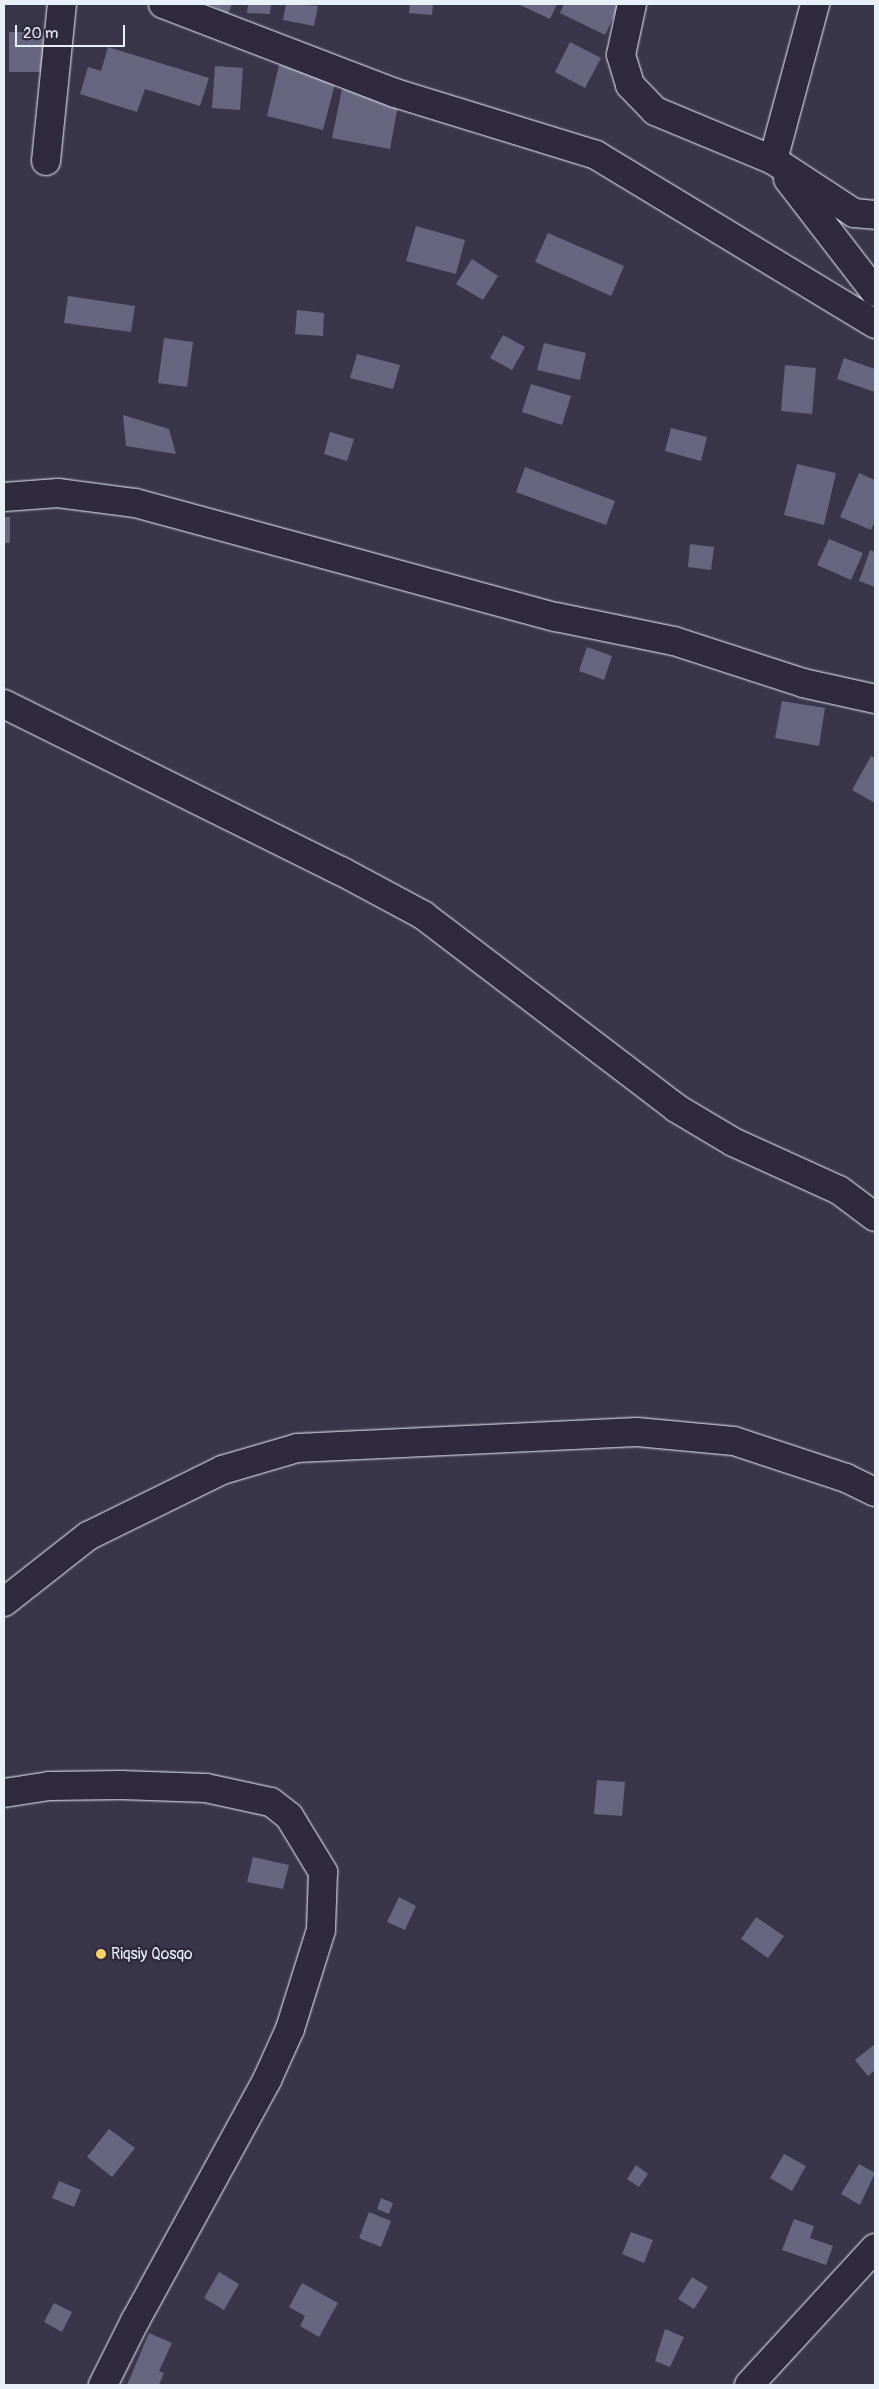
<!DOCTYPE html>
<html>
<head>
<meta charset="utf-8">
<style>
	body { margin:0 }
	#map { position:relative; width:879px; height:2389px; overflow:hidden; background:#3a364a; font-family:Pangolin,sans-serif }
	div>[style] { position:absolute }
	.building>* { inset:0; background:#666680 }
	.roads { filter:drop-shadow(0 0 1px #e8f1f8) drop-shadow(0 0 1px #e8f1f8) }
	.street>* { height:28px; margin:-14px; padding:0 14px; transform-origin:14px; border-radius:14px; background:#2f2a3d }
	.dots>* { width:14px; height:14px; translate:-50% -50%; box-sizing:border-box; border:2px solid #2f2a3d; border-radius:50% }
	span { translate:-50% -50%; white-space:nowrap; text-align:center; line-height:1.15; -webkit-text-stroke:5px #2f2a3d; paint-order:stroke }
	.poi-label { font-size:16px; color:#e8f1f8 }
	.left { translate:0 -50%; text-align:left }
	.frame { position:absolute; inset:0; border:5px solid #e8f1f8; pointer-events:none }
	.scale { position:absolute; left:15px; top:25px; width:110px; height:22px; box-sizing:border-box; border:2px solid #e8f1f8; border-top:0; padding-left:6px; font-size:15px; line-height:18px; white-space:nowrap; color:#e8f1f8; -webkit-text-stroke:4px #2f2a3d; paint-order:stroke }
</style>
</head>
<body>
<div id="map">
	<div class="building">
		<div style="clip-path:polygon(209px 4px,232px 4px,228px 14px)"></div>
		<div style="clip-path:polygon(248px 4px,271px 4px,270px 14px,247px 13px)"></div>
		<div style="clip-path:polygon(286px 4px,318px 6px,314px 26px,283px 20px)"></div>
		<div style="clip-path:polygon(410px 4px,433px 4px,432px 15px,409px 13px)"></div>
		<div style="clip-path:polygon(518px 4px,557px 4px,550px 19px)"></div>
		<div style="clip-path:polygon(564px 4px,620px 4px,605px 35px,560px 13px)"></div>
		<div style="clip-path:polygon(9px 32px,43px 32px,43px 72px,9px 72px)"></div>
		<div style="clip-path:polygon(570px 42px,601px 58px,585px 88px,555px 72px)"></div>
		<div style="clip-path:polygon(108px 47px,209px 78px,200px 106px,145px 89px,137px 112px,80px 94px,88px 67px,101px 71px)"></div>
		<div style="clip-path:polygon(279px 65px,336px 80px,323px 130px,267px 116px)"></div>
		<div style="clip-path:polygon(215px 66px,243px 68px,240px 110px,212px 108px)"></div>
		<div style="clip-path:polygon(342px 89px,399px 100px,390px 149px,332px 138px)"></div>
		<div style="clip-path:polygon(416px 226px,465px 240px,456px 274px,406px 261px)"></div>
		<div style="clip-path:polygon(548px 233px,624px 266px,611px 296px,535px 262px)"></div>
		<div style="clip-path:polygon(472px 259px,498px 276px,483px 300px,456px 284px)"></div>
		<div style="clip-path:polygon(68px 296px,135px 306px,131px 332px,64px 323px)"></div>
		<div style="clip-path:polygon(297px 310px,324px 313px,323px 336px,295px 334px)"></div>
		<div style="clip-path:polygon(503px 335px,525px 347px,512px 370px,490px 358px)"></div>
		<div style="clip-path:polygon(164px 338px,193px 342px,187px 387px,158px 383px)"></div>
		<div style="clip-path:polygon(544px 343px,586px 353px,580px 380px,537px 370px)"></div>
		<div style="clip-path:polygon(357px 354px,400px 365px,393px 389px,350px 378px)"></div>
		<div style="clip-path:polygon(844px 358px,875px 369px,875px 392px,837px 379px)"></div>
		<div style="clip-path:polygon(785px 365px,816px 368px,812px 414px,781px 411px)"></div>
		<div style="clip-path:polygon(531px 384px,571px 396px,562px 425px,522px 412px)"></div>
		<div style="clip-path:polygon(123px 415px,169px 429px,176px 454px,126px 446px)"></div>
		<div style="clip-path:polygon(671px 428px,707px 437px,701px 461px,665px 451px)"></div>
		<div style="clip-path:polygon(330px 432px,354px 439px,347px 461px,324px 454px)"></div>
		<div style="clip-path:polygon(797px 464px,836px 473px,824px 525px,784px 515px)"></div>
		<div style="clip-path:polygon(525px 467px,615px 501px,606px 525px,516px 492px)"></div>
		<div style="clip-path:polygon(859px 473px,875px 480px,875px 521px,871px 530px,840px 517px)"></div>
		<div style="clip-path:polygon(4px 517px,10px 517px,10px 543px,4px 543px)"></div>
		<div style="clip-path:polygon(829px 539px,863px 553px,851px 580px,817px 565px)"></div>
		<div style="clip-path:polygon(690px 544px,714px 547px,711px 570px,688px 567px)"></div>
		<div style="clip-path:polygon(870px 550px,875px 552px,875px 587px,859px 581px)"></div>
		<div style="clip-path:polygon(587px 647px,612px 656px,604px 680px,579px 671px)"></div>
		<div style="clip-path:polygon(782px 701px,825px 708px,819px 746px,775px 738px)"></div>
		<div style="clip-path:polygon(871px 756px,875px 758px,875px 803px,852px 790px)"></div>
		<div style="clip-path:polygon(597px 1780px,625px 1782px,622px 1816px,594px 1814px)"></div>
		<div style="clip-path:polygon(253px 1857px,289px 1865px,283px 1889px,247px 1882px)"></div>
		<div style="clip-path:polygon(399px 1897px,416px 1906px,405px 1930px,387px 1922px)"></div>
		<div style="clip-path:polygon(756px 1917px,784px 1936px,768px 1958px,741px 1939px)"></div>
		<div style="clip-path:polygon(875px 2044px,875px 2070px,868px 2076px,855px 2060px)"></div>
		<div style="clip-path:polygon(109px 2129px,135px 2148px,112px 2177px,87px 2157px)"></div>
		<div style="clip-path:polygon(784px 2154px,806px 2166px,792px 2191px,770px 2178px)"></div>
		<div style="clip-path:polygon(859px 2164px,875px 2173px,860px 2205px,841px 2194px)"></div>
		<div style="clip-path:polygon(636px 2165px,648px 2174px,639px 2187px,627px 2179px)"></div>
		<div style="clip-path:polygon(59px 2181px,81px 2190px,74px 2207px,52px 2198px)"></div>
		<div style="clip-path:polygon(381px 2198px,393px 2203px,389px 2214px,377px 2209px)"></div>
		<div style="clip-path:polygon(369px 2212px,391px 2221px,381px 2247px,359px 2238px)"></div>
		<div style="clip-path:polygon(794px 2219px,814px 2226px,810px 2238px,833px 2246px,826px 2265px,782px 2250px)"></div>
		<div style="clip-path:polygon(631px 2232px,653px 2240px,644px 2263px,622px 2254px)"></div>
		<div style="clip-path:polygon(219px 2272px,239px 2284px,224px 2310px,204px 2298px)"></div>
		<div style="clip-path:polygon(692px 2277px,708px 2287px,694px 2309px,678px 2299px)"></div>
		<div style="clip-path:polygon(302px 2283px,338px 2303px,319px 2337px,300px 2326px,305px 2316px,289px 2307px)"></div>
		<div style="clip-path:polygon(54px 2303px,72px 2312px,62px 2332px,44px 2322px)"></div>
		<div style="clip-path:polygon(665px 2329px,684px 2337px,670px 2367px,655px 2361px)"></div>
		<div style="clip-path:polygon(149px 2333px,172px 2343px,159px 2371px,164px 2373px,159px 2385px,127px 2385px)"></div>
	</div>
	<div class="roads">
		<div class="street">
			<div style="left:163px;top:4px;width:248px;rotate:21deg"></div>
			<div style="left:395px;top:93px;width:210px;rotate:17.1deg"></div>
			<div style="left:596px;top:155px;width:326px;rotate:31.2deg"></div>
			<div style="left:632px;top:4px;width:52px;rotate:102.2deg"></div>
			<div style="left:621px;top:55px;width:31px;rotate:73deg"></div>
			<div style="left:630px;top:85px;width:36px;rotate:46deg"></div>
			<div style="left:655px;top:111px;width:128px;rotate:22.6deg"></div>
			<div style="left:773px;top:160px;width:97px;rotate:33.2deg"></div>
			<div style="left:854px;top:213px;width:21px;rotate:5deg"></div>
			<div style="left:773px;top:160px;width:162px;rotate:-74.9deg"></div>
			<div style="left:46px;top:161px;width:158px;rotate:-84.2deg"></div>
			<div style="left:788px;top:179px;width:143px;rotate:52.4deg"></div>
			<div style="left:4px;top:497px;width:54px;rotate:-4.2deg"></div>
			<div style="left:58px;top:493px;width:78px;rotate:7.4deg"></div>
			<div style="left:135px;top:503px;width:436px;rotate:15.2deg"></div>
			<div style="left:556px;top:617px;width:120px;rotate:11.5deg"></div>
			<div style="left:674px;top:641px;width:136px;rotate:18deg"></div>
			<div style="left:803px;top:683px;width:74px;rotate:12.5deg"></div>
			<div style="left:4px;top:704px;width:376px;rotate:26.4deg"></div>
			<div style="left:341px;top:871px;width:93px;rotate:28.2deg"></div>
			<div style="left:423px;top:915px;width:318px;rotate:37.3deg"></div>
			<div style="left:676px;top:1108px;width:66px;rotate:30.8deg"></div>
			<div style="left:733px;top:1142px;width:116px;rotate:24.4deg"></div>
			<div style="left:839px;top:1190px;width:45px;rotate:36.9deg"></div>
			<div style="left:4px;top:1602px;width:107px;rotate:-38.2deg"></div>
			<div style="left:88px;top:1536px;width:149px;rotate:-26.2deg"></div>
			<div style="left:222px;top:1470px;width:78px;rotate:-16.3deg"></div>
			<div style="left:297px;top:1448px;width:340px;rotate:-2.7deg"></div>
			<div style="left:637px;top:1432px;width:97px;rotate:5.3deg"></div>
			<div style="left:734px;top:1441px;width:118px;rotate:18.3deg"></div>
			<div style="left:846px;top:1478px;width:32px;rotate:26deg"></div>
			<div style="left:4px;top:1793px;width:46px;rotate:-8.8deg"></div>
			<div style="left:49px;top:1786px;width:72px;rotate:-0.8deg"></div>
			<div style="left:121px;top:1785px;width:85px;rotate:2deg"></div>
			<div style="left:206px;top:1788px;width:66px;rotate:12.2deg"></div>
			<div style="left:271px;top:1802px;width:23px;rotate:38deg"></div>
			<div style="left:289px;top:1816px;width:66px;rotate:58.7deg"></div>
			<div style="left:323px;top:1872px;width:58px;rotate:92deg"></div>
			<div style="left:321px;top:1930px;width:104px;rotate:107.4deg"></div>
			<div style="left:290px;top:2029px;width:56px;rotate:114.3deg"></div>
			<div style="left:267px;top:2080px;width:275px;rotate:118.7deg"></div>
			<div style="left:135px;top:2321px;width:72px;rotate:116.6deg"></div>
			<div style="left:749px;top:2385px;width:186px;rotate:-47.4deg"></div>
		</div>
	</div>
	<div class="dots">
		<div style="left:101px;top:1954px;background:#ffd166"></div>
	</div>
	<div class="poi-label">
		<span class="left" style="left:111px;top:1954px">Riqsiy Qosqo</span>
	</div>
	<div class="frame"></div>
	<div class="scale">20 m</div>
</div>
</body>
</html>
